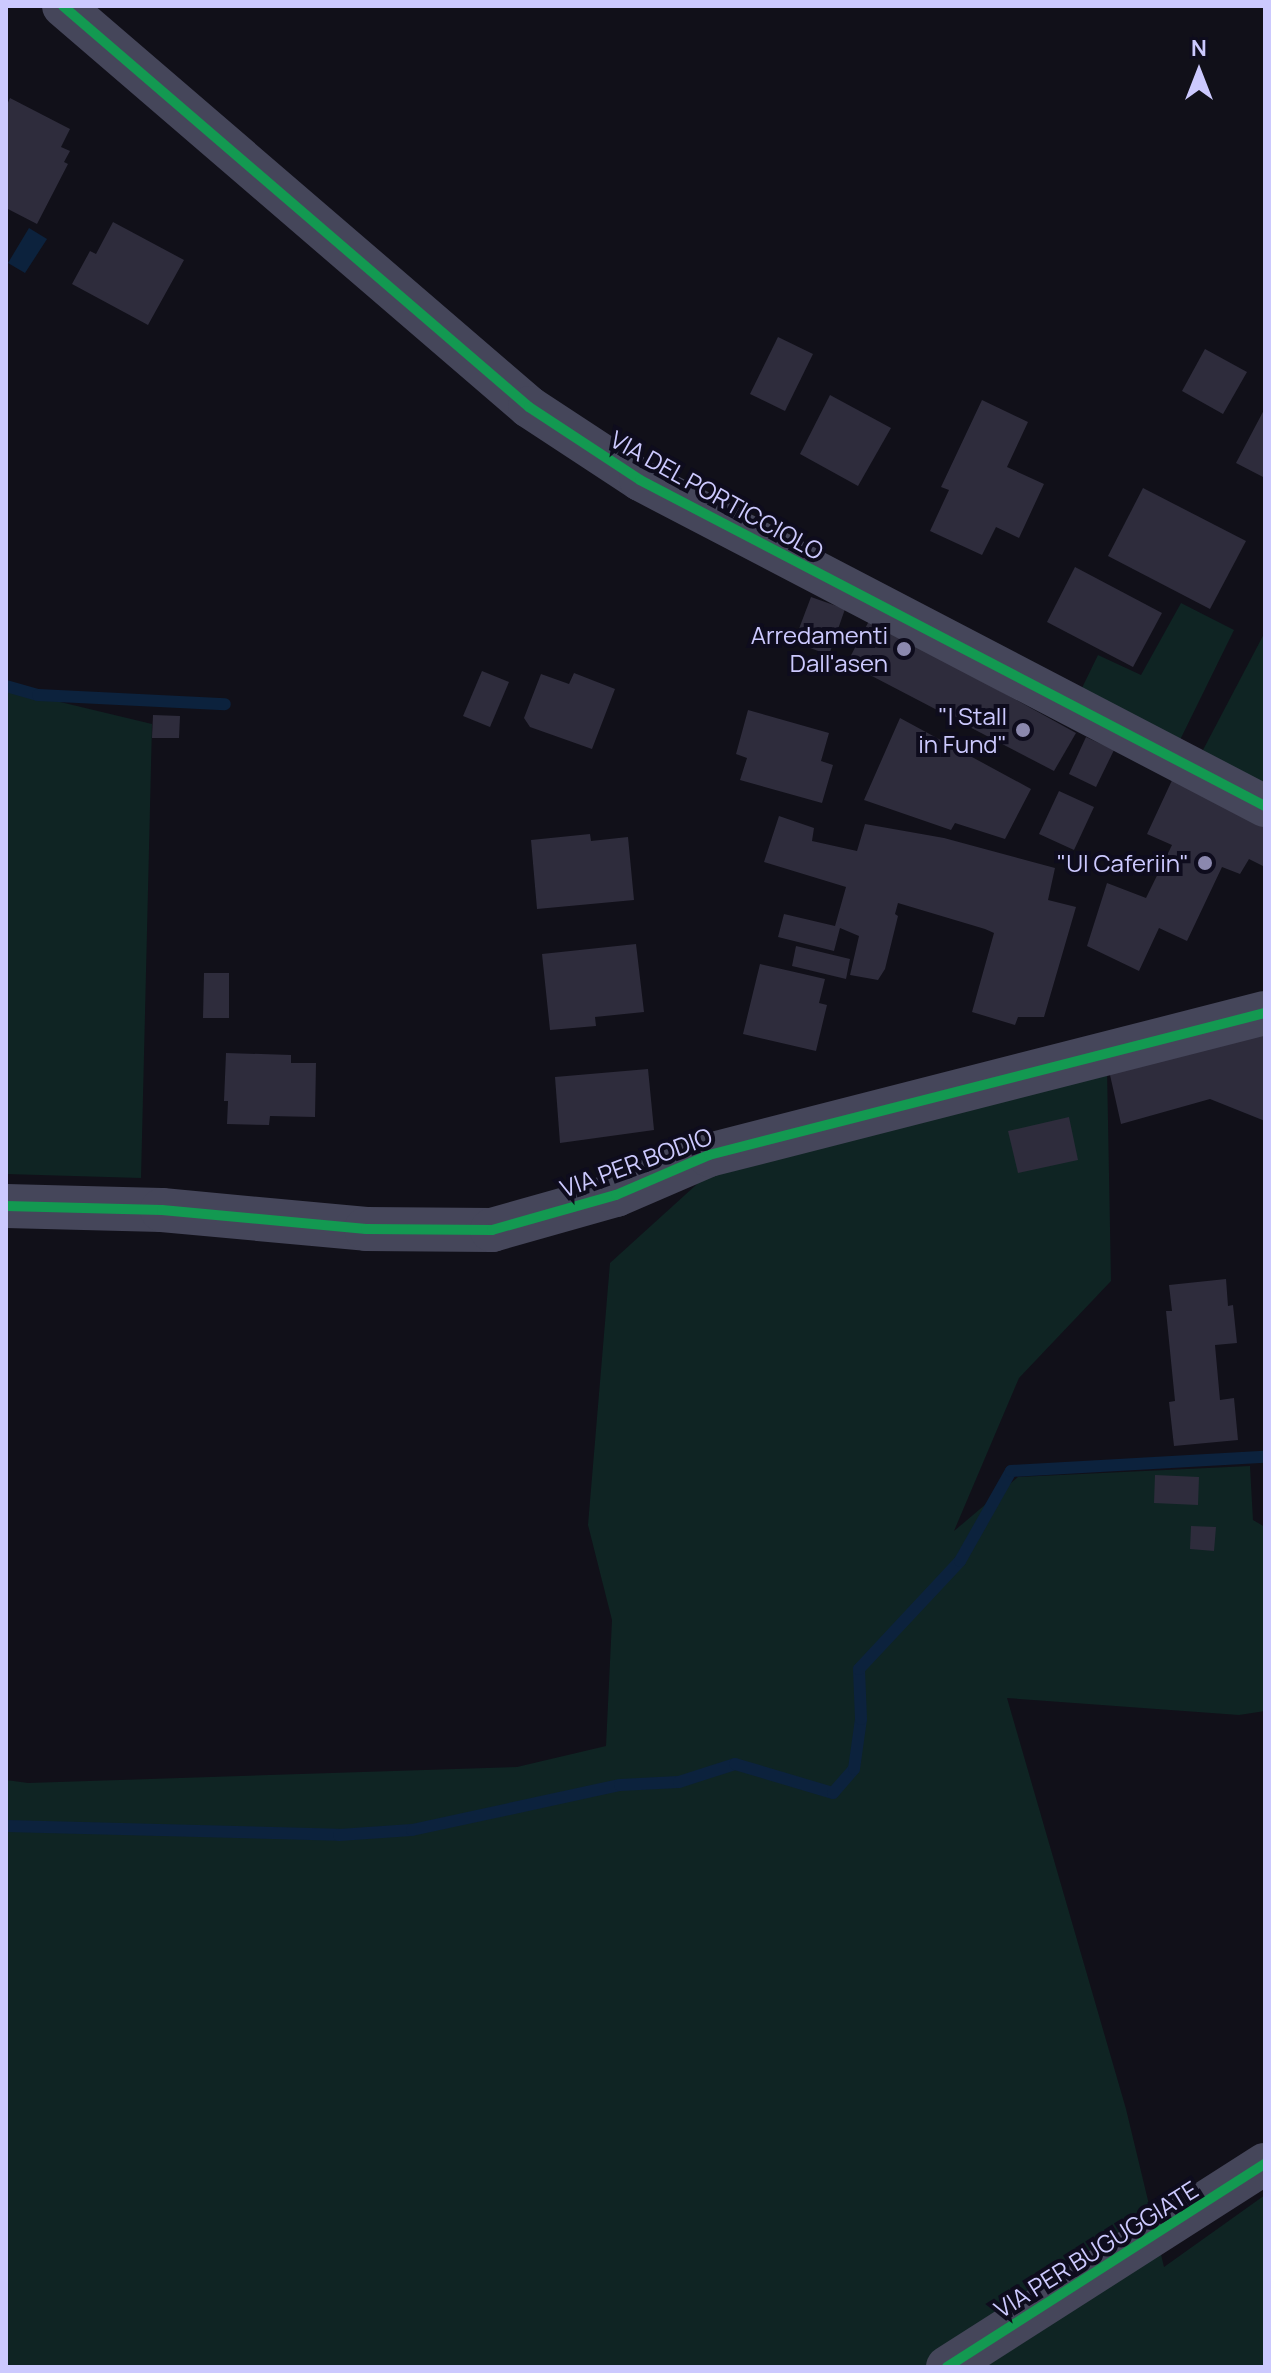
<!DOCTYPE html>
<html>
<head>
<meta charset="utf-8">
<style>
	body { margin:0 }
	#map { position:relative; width:1271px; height:2373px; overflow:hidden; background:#111019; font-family:Manrope,sans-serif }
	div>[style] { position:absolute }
	.green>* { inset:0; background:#0f2423 }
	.water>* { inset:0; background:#0c223d }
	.stream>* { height:12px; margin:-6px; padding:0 6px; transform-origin:6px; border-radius:6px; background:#0c223d }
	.building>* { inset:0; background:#2e2c3c }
	.minor>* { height:42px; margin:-21px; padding:0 21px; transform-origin:21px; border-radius:21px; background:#45465a }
	.tertiary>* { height:44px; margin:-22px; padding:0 22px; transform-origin:22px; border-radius:22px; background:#45465a }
	.cycleway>* { height:10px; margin:-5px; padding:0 5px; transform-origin:5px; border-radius:5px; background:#139951 }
	.dots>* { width:22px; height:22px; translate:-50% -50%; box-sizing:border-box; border:4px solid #0e0c1d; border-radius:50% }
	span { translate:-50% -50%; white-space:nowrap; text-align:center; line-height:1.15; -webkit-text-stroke:8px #0e0c1d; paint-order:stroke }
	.street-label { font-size:24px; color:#ccc9fe }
	.poi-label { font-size:24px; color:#ccc9fe }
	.right { translate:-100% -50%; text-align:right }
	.frame { position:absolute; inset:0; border:8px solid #ccc9fe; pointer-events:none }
	.north { position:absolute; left:1159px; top:32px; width:80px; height:80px; -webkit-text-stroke:6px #0e0c1d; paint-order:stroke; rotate:0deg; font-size:22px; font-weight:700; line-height:32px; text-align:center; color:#ccc9fe }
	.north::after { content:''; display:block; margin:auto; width:28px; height:36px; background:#ccc9fe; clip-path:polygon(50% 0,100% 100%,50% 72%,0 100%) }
</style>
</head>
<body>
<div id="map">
	<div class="green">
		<div style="clip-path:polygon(1181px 603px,1234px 630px,1179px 742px,1080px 692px,1098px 655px,1141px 675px)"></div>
		<div style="clip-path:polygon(1265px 632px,1265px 790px,1203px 750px)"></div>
		<div style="clip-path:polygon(6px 689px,152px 724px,141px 1178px,6px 1174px)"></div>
		<div style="clip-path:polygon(1107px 1068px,1111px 1281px,1019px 1378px,954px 1531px,1018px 1477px,1250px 1466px,1253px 1520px,1265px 1527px,1265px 1711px,1239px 1715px,1007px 1698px,1126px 2109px,1164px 2267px,1265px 2195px,1265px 2367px,6px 2367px,6px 1780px,28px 1783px,517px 1767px,606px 1746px,612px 1620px,588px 1525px,610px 1263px,707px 1175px)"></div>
	</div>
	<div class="water">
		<div style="clip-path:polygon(29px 228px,47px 239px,25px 273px,8px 263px)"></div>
	</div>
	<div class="stream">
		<div style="left:6px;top:686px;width:33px;rotate:16deg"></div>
		<div style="left:38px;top:695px;width:187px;rotate:2.8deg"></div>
		<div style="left:6px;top:1826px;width:333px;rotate:1.5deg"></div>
		<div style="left:339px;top:1835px;width:73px;rotate:-3.9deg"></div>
		<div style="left:412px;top:1830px;width:213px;rotate:-12.2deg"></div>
		<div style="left:620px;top:1785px;width:59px;rotate:-2.9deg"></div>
		<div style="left:679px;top:1782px;width:59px;rotate:-17.8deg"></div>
		<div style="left:735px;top:1764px;width:102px;rotate:16.5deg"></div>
		<div style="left:833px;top:1793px;width:32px;rotate:-49deg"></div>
		<div style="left:854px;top:1769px;width:50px;rotate:-82deg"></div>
		<div style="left:861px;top:1719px;width:50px;rotate:-92.3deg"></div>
		<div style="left:859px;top:1669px;width:148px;rotate:-46.9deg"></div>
		<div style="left:960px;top:1561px;width:103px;rotate:-60.5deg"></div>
		<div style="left:1011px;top:1471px;width:254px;rotate:-3.2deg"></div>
	</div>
	<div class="building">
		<div style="clip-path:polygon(10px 98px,70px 129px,61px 147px,70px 151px,64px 162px,68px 164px,37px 224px,6px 208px,6px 107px)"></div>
		<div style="clip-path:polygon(113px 222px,184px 260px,148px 325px,72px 284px,90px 251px,96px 254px)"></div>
		<div style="clip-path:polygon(778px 337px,813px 354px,785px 411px,750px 394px)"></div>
		<div style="clip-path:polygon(1205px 349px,1247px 372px,1223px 414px,1182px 391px)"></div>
		<div style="clip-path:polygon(830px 395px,891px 428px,858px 486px,800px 454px)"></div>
		<div style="clip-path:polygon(982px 400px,1028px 422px,1007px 467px,1044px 484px,1019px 538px,996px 527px,982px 555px,930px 531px,949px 490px,941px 487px)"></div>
		<div style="clip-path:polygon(1265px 408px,1265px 478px,1236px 463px)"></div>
		<div style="clip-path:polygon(1143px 488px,1246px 541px,1210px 609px,1108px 556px)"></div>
		<div style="clip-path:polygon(1075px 567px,1162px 613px,1133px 667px,1047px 622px)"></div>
		<div style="clip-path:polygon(811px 597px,845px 609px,829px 655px,794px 642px)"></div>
		<div style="clip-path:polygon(870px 619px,1076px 733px,1054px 771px,847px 663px)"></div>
		<div style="clip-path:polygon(482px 671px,509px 682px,490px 727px,463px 716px)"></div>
		<div style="clip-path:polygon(574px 673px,615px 689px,592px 749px,530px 727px,524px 718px,541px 674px,569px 684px)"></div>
		<div style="clip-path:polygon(748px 710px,829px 733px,821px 761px,833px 765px,822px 803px,740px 780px,747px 758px,736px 754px)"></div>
		<div style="clip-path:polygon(153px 715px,180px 716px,179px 738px,152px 738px)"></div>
		<div style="clip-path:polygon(900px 718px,1031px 789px,1005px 839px,955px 823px,951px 830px,864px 800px)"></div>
		<div style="clip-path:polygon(1086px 737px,1114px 750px,1096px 787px,1069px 774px)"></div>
		<div style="clip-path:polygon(1174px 776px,1265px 823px,1265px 867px,1249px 859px,1240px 874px,1222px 867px,1187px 941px,1159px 928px,1139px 971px,1087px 946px,1107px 883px,1146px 898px,1172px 845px,1147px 834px)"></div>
		<div style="clip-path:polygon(1059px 791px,1094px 807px,1074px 850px,1039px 834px)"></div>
		<div style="clip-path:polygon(779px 816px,814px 828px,812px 841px,857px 851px,865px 824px,944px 838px,1055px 868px,1048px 900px,1076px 907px,1044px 1017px,1018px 1017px,1015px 1025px,972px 1012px,994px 933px,985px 929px,898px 903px,895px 914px,898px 916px,885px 969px,878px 980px,850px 975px,859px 936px,840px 928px,834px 951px,778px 937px,784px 914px,835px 926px,846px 887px,764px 862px)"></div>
		<div style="clip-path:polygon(590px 834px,591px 841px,628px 837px,634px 900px,537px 909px,531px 840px)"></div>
		<div style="clip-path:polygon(636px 944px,644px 1012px,595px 1017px,596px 1026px,550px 1030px,542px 954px)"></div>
		<div style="clip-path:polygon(796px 946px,850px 959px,846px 979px,792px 966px)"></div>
		<div style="clip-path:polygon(760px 964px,825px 979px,819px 1003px,827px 1005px,816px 1051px,743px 1034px)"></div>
		<div style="clip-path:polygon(204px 973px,229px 973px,229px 1018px,203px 1018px)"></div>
		<div style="clip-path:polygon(1265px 1028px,1265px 1121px,1210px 1099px,1121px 1124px,1108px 1066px)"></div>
		<div style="clip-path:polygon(226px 1053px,291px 1055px,291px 1063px,316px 1063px,315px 1117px,270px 1116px,269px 1125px,227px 1124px,228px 1101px,224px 1101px)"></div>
		<div style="clip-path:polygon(648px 1069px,654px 1130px,560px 1143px,555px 1077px)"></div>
		<div style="clip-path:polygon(1069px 1117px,1078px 1160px,1018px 1173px,1008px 1131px)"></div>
		<div style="clip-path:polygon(1226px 1279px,1228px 1306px,1233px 1305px,1237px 1343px,1215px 1345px,1220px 1400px,1234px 1398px,1238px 1440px,1174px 1446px,1169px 1402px,1175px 1401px,1166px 1311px,1172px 1311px,1169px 1285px)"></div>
		<div style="clip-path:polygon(1155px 1475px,1199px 1477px,1198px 1505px,1154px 1503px)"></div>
		<div style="clip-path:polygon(1191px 1526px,1216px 1527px,1214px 1551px,1190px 1549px)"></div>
	</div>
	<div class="minor">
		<div style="left:63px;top:6px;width:615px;rotate:40.71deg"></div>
		<div style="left:529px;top:407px;width:133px;rotate:33.3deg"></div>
		<div style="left:640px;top:480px;width:705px;rotate:27.55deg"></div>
		<div style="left:947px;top:2367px;width:377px;rotate:-32.6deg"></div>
	</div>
	<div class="tertiary">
		<div style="left:6px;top:1206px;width:156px;rotate:1.5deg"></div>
		<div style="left:162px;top:1210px;width:205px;rotate:5.3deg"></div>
		<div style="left:366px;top:1229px;width:126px;rotate:0.5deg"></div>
		<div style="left:492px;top:1230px;width:129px;rotate:-15.8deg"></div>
		<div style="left:616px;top:1195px;width:101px;rotate:-23.3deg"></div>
		<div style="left:709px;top:1155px;width:574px;rotate:-14.33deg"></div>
	</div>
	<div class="cycleway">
		<div style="left:63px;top:6px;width:615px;rotate:40.71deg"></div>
		<div style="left:529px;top:407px;width:133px;rotate:33.3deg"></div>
		<div style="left:640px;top:480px;width:705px;rotate:27.55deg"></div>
		<div style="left:6px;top:1206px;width:156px;rotate:1.5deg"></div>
		<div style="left:162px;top:1210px;width:205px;rotate:5.3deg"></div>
		<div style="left:366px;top:1229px;width:126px;rotate:0.5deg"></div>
		<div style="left:492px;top:1230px;width:129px;rotate:-15.8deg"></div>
		<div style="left:616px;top:1195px;width:101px;rotate:-23.3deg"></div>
		<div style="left:709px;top:1155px;width:574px;rotate:-14.33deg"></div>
		<div style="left:947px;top:2367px;width:377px;rotate:-32.6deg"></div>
	</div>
	<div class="dots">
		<div style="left:904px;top:649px;background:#8b88ae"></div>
		<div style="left:1023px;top:730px;background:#8b88ae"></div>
		<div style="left:1205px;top:863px;background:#8b88ae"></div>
	</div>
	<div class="street-label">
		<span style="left:717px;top:495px;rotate:29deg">VIA DEL PORTICCIOLO</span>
		<span style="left:636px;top:1162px;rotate:-20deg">VIA PER BODIO</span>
		<span style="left:1096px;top:2249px;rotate:-32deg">VIA PER BUGUGGIATE</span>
	</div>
	<div class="poi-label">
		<span class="right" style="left:888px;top:649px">Arredamenti<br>Dall'asen</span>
		<span class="right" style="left:1007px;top:730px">"I Stall<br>in Fund"</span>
		<span class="right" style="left:1189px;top:863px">"Ul Caferiin"</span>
	</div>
	<div class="frame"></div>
	<div class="north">N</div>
</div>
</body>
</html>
